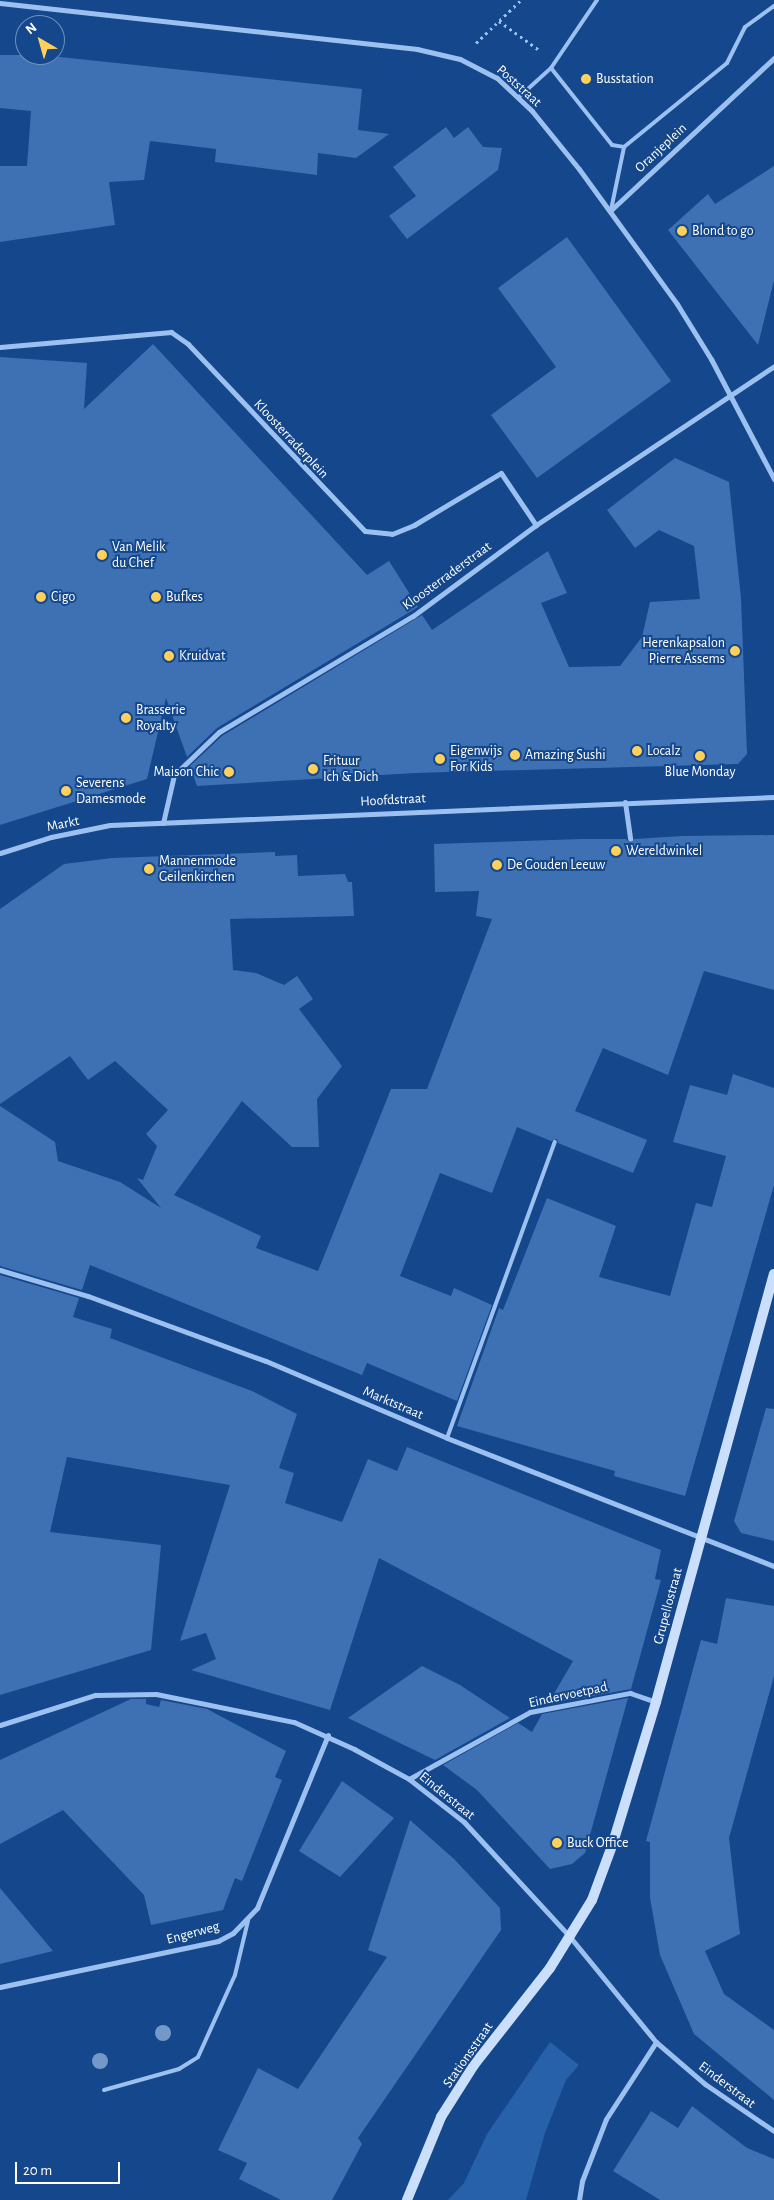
<!DOCTYPE html>
<html>
<head>
<meta charset="utf-8">
<style>
	body { margin:0 }
	#map { position:relative; width:774px; height:2200px; overflow:hidden; background:#14478b; font-family:"Alegreya Sans",sans-serif }
	div>[style] { position:absolute }
	.green>* { inset:0; background:#2661aa }
	.building>* { inset:0; background:#3d71b4 }
	.path>* { height:3px; margin-top:-1.5px; transform-origin:0; background:repeating-linear-gradient(90deg,#9cc1f0 0 2.5px,transparent 0 6.5px) }
	.lane>* { height:4px; margin:-2px; padding:0 2px; transform-origin:2px; border-radius:2px; background:#9cc1f0 }
	.street>* { height:5px; margin:-2.5px; padding:0 2.5px; transform-origin:2.5px; border-radius:2.5px; background:#9cc1f0 }
	.secondary>* { height:10px; margin:-5px; padding:0 5px; transform-origin:5px; border-radius:5px; background:#cadffb }
	.trees>* { width:16px; height:16px; margin:-8px; border-radius:50%; background:#7499c9 }
	.dots>* { width:14px; height:14px; translate:-50% -50%; box-sizing:border-box; border:2px solid #14478b; border-radius:50% }
	span { translate:-50% -50%; white-space:nowrap; text-align:center; line-height:1.15; -webkit-text-stroke:4px #14478b; paint-order:stroke }
	.poi-label { font-size:14px; color:#fff }
	.left { translate:0 -50%; text-align:left }
	.right { translate:-100% -50%; text-align:right }
	.street-label { font-size:14px; color:#fff }
	.north { position:absolute; left:15px; top:15px; width:50px; height:50px; box-sizing:border-box; background:#14478b; border:1px solid #7291b9; border-radius:50%; rotate:322deg; font-size:14px; font-weight:700; line-height:20px; text-align:center; color:#fff }
	.north::after { content:''; display:block; margin:auto; width:18px; height:22px; background:#ffd15b; clip-path:polygon(50% 0,100% 100%,50% 72%,0 100%) }
	.scale { position:absolute; left:15px; top:2162px; width:105px; height:22px; box-sizing:border-box; border:2px solid #fff; border-top:0; padding-left:6px; font-size:15px; line-height:18px; white-space:nowrap; color:#fff; -webkit-text-stroke:4px #14478b; paint-order:stroke }
</style>
</head>
<body>
<div id="map">
	<div class="green">
		<div style="clip-path:polygon(550px 2042px,579px 2065px,566px 2080px,545px 2133px,526px 2200px,448px 2200px,464px 2183px,487px 2134px)"></div>
	</div>
	<div class="building">
		<div style="clip-path:polygon(0 55px,41px 55px,362px 89px,358px 130px,389px 134px,356px 158px,318px 153px,317px 175px,215px 162px,216px 149px,150px 141px,144px 180px,109px 182px,115px 225px,0 242px,0 166px,27px 166px,31px 111px,0 108px)"></div>
		<div style="clip-path:polygon(446px 127px,454px 138px,468px 127px,483px 147px,502px 148px,498px 170px,407px 239px,389px 216px,416px 196px,393px 167px)"></div>
		<div style="clip-path:polygon(774px 166px,774px 280px,758px 345px,668px 230px,708px 194px,715px 204px)"></div>
		<div style="clip-path:polygon(567px 237px,671px 381px,537px 478px,491px 415px,556px 367px,498px 288px)"></div>
		<div style="clip-path:polygon(153px 344px,367px 575px,389px 561px,418px 607px,217px 728px,187px 757px,166px 698px,147px 779px,0 825px,0 357px,87px 363px,84px 409px)"></div>
		<div style="clip-path:polygon(675px 458px,729px 482px,741px 598px,747px 754px,738px 764px,415px 773px,197px 786px,190px 766px,222px 736px,422px 615px,432px 630px,548px 551px,567px 593px,541px 603px,569px 667px,620px 666px,642px 637px,650px 602px,700px 599px,694px 546px,659px 530px,635px 548px,607px 510px)"></div>
		<div style="clip-path:polygon(774px 835px,774px 990px,704px 971px,668px 1075px,603px 1048px,575px 1111px,647px 1140px,633px 1173px,558px 1143px,557px 1139px,551px 1141px,517px 1127px,492px 1193px,440px 1173px,400px 1276px,451px 1296px,454px 1288px,492px 1305px,457px 1401px,367px 1363px,362px 1375px,90px 1265px,82px 1290px,0 1266px,0 1106px,55px 1142px,58px 1161px,120px 1182px,161px 1208px,137px 1178px,143px 1180px,157px 1146px,146px 1134px,168px 1110px,115px 1061px,88px 1080px,70px 1056px,0 1104px,0 909px,64px 864px,112px 858px,275px 852px,275px 856px,297px 855px,298px 876px,345px 874px,348px 882px,352px 882px,354px 916px,230px 919px,233px 970px,256px 973px,284px 985px,297px 976px,313px 999px,299px 1009px,342px 1066px,317px 1099px,319px 1147px,292px 1147px,242px 1101px,174px 1195px,261px 1236px,256px 1248px,318px 1271px,391px 1089px,427px 1089px,492px 919px,476px 916px,479px 891px,435px 892px,434px 844px,582px 839px,626px 839px,630px 843px,634px 839px,682px 836px)"></div>
		<div style="clip-path:polygon(733px 1074px,774px 1088px,774px 1185px,685px 1496px,614px 1476px,615px 1471px,457px 1426px,499px 1308px,503px 1310px,547px 1198px,616px 1226px,599px 1277px,670px 1296px,696px 1203px,712px 1207px,726px 1156px,673px 1142px,690px 1085px,727px 1095px)"></div>
		<div style="clip-path:polygon(0 1275px,79px 1298px,73px 1317px,112px 1329px,110px 1338px,252px 1391px,297px 1414px,279px 1468px,294px 1473px,285px 1503px,342px 1522px,368px 1459px,397px 1471px,407px 1447px,661px 1550px,655px 1579px,661px 1580px,631px 1689px,548px 1704px,573px 1661px,379px 1558px,330px 1710px,191px 1670px,216px 1659px,206px 1633px,180px 1641px,230px 1485px,67px 1457px,50px 1532px,161px 1545px,151px 1650px,0 1695px)"></div>
		<div style="clip-path:polygon(766px 1408px,774px 1409px,774px 1541px,741px 1533px,734px 1521px)"></div>
		<div style="clip-path:polygon(726px 1598px,774px 1606px,774px 1676px,729px 1838px,740px 1934px,705px 1951px,724px 1994px,774px 2030px,774px 2100px,694px 2034px,660px 1955px,650px 1898px,650px 1842px,646px 1841px,701px 1640px,717px 1644px)"></div>
		<div style="clip-path:polygon(422px 1666px,460px 1685px,510px 1718px,435px 1760px,348px 1718px)"></div>
		<div style="clip-path:polygon(628px 1698px,585px 1853px,572px 1864px,550px 1869px,477px 1790px,443px 1765px,518px 1723px,532px 1732px,542px 1714px)"></div>
		<div style="clip-path:polygon(131px 1699px,146px 1699px,146px 1704px,159px 1707px,161px 1700px,207px 1709px,286px 1751px,275px 1777px,282px 1780px,242px 1881px,235px 1878px,223px 1910px,151px 1925px,144px 1895px,63px 1810px,0 1844px,0 1760px)"></div>
		<div style="clip-path:polygon(342px 1781px,394px 1818px,340px 1877px,299px 1851px)"></div>
		<div style="clip-path:polygon(410px 1820px,454px 1859px,500px 1908px,501px 1930px,358px 2138px,362px 2144px,332px 2200px,281px 2200px,239px 2179px,247px 2163px,218px 2150px,258px 2068px,298px 2089px,387px 1957px,368px 1950px)"></div>
		<div style="clip-path:polygon(0 1888px,53px 1951px,0 1964px)"></div>
		<div style="clip-path:polygon(692px 2106px,747px 2148px,774px 2159px,774px 2200px,660px 2200px,613px 2171px,651px 2111px,678px 2128px)"></div>
	</div>
	<div class="path">
		<div style="left:499px;top:21px;width:49px;rotate:35.9deg"></div>
		<div style="left:476px;top:43px;width:62px;rotate:-43.7deg"></div>
	</div>
	<div class="lane">
		<div style="left:551px;top:68px;width:98px;rotate:51.6deg"></div>
		<div style="left:612px;top:145px;width:12px;rotate:9deg"></div>
		<div style="left:519px;top:97px;width:43px;rotate:-42.2deg"></div>
		<div style="left:551px;top:68px;width:82px;rotate:-55.9deg"></div>
		<div style="left:611px;top:210px;width:64px;rotate:-78.3deg"></div>
		<div style="left:624px;top:147px;width:133px;rotate:-39.2deg"></div>
		<div style="left:727px;top:63px;width:40px;rotate:-63.4deg"></div>
		<div style="left:745px;top:27px;width:36px;rotate:-36deg"></div>
		<div style="left:447px;top:1438px;width:315px;rotate:-70deg"></div>
		<div style="left:104px;top:2090px;width:78px;rotate:-15.6deg"></div>
		<div style="left:179px;top:2069px;width:22px;rotate:-32deg"></div>
		<div style="left:198px;top:2057px;width:90px;rotate:-65.7deg"></div>
		<div style="left:235px;top:1975px;width:56px;rotate:-76.5deg"></div>
	</div>
	<div class="street">
		<div style="left:0;top:3px;width:420px;rotate:6.3deg"></div>
		<div style="left:417px;top:49px;width:44px;rotate:13.1deg"></div>
		<div style="left:460px;top:59px;width:42px;rotate:27.2deg"></div>
		<div style="left:497px;top:78px;width:48px;rotate:43.3deg"></div>
		<div style="left:532px;top:111px;width:75px;rotate:51deg"></div>
		<div style="left:579px;top:169px;width:167px;rotate:54deg"></div>
		<div style="left:677px;top:304px;width:65px;rotate:58.3deg"></div>
		<div style="left:711px;top:359px;width:136px;rotate:62.3deg"></div>
		<div style="left:611px;top:210px;width:223px;rotate:-43deg"></div>
		<div style="left:0;top:347px;width:172px;rotate:-5deg"></div>
		<div style="left:171px;top:332px;width:21px;rotate:35deg"></div>
		<div style="left:188px;top:344px;width:257px;rotate:46.6deg"></div>
		<div style="left:365px;top:531px;width:27px;rotate:6deg"></div>
		<div style="left:392px;top:534px;width:24px;rotate:-22deg"></div>
		<div style="left:414px;top:525px;width:101px;rotate:-30.9deg"></div>
		<div style="left:501px;top:473px;width:63px;rotate:56.1deg"></div>
		<div style="left:625px;top:802px;width:37px;rotate:82deg"></div>
		<div style="left:163px;top:823px;width:49px;rotate:-77.1deg"></div>
		<div style="left:174px;top:775px;width:62px;rotate:-43.7deg"></div>
		<div style="left:219px;top:732px;width:226px;rotate:-30.9deg"></div>
		<div style="left:413px;top:616px;width:153px;rotate:-36.5deg"></div>
		<div style="left:536px;top:525px;width:286px;rotate:-33.7deg"></div>
		<div style="left:0;top:853px;width:53px;rotate:-17.4deg"></div>
		<div style="left:51px;top:837px;width:60px;rotate:-11.5deg"></div>
		<div style="left:110px;top:825px;width:665px;rotate:-2.41deg"></div>
		<div style="left:0;top:1270px;width:92px;rotate:16.5deg"></div>
		<div style="left:88px;top:1296px;width:189px;rotate:20.1deg"></div>
		<div style="left:266px;top:1361px;width:197px;rotate:23deg"></div>
		<div style="left:447px;top:1438px;width:351px;rotate:21.4deg"></div>
		<div style="left:0;top:1725px;width:100px;rotate:-17.5deg"></div>
		<div style="left:95px;top:1695px;width:61px;rotate:-0.9deg"></div>
		<div style="left:156px;top:1694px;width:141px;rotate:11.5deg"></div>
		<div style="left:294px;top:1722px;width:66px;rotate:24.2deg"></div>
		<div style="left:354px;top:1749px;width:63px;rotate:28.6deg"></div>
		<div style="left:409px;top:1779px;width:70px;rotate:38deg"></div>
		<div style="left:464px;top:1822px;width:156px;rotate:47.3deg"></div>
		<div style="left:570px;top:1937px;width:136px;rotate:50.7deg"></div>
		<div style="left:656px;top:2042px;width:65px;rotate:40.6deg"></div>
		<div style="left:705px;top:2084px;width:83px;rotate:34.3deg"></div>
		<div style="left:409px;top:1779px;width:138px;rotate:-29deg"></div>
		<div style="left:530px;top:1712px;width:102px;rotate:-10.8deg"></div>
		<div style="left:630px;top:1693px;width:28px;rotate:19deg"></div>
		<div style="left:0;top:1987px;width:223px;rotate:-11.9deg"></div>
		<div style="left:218px;top:1941px;width:17px;rotate:-28deg"></div>
		<div style="left:233px;top:1933px;width:35px;rotate:-46deg"></div>
		<div style="left:257px;top:1908px;width:187px;rotate:-67.7deg"></div>
		<div style="left:579px;top:2200px;width:19px;rotate:-81deg"></div>
		<div style="left:582px;top:2181px;width:66px;rotate:-68.8deg"></div>
		<div style="left:606px;top:2119px;width:92px;rotate:-57deg"></div>
	</div>
	<div class="secondary">
		<div style="left:407px;top:2200px;width:90px;rotate:-67.7deg"></div>
		<div style="left:441px;top:2117px;width:62px;rotate:-57.6deg"></div>
		<div style="left:474px;top:2065px;width:123px;rotate:-51.9deg"></div>
		<div style="left:550px;top:1968px;width:80px;rotate:-58.3deg"></div>
		<div style="left:592px;top:1900px;width:58px;rotate:-69.7deg"></div>
		<div style="left:612px;top:1846px;width:151px;rotate:-73deg"></div>
		<div style="left:656px;top:1702px;width:444px;rotate:-74.6deg"></div>
	</div>
	<div class="trees">
		<div style="left:163px;top:2033px"></div>
		<div style="left:100px;top:2061px"></div>
	</div>
	<div class="dots">
		<div style="left:586px;top:79px;background:#ffd15b"></div>
		<div style="left:682px;top:231px;background:#ffd15b"></div>
		<div style="left:102px;top:555px;background:#ffd15b"></div>
		<div style="left:41px;top:597px;background:#ffd15b"></div>
		<div style="left:156px;top:597px;background:#ffd15b"></div>
		<div style="left:735px;top:651px;background:#ffd15b"></div>
		<div style="left:169px;top:656px;background:#ffd15b"></div>
		<div style="left:126px;top:718px;background:#ffd15b"></div>
		<div style="left:637px;top:751px;background:#ffd15b"></div>
		<div style="left:515px;top:755px;background:#ffd15b"></div>
		<div style="left:700px;top:756px;background:#ffd15b"></div>
		<div style="left:440px;top:759px;background:#ffd15b"></div>
		<div style="left:313px;top:769px;background:#ffd15b"></div>
		<div style="left:229px;top:772px;background:#ffd15b"></div>
		<div style="left:66px;top:791px;background:#ffd15b"></div>
		<div style="left:616px;top:851px;background:#ffd15b"></div>
		<div style="left:497px;top:865px;background:#ffd15b"></div>
		<div style="left:149px;top:869px;background:#ffd15b"></div>
		<div style="left:557px;top:1843px;background:#ffd15b"></div>
	</div>
	<div class="poi-label">
		<span class="left" style="left:596px;top:79px">Busstation</span>
		<span class="left" style="left:692px;top:231px">Blond to go</span>
		<span class="left" style="left:112px;top:555px">Van Melik<br>du Chef</span>
		<span class="left" style="left:51px;top:597px">Cigo</span>
		<span class="left" style="left:166px;top:597px">Bufkes</span>
		<span class="right" style="left:725px;top:651px">Herenkapsalon<br>Pierre Assems</span>
		<span class="left" style="left:179px;top:656px">Kruidvat</span>
		<span class="left" style="left:136px;top:718px">Brasserie<br>Royalty</span>
		<span class="left" style="left:450px;top:759px">Eigenwijs<br>For Kids</span>
		<span class="left" style="left:647px;top:751px">Localz</span>
		<span class="left" style="left:525px;top:755px">Amazing Sushi</span>
		<span class="left" style="left:323px;top:769px">Frituur<br>Ich &amp; Dich</span>
		<span class="right" style="left:219px;top:772px">Maison Chic</span>
		<span style="left:700px;top:772px">Blue Monday</span>
		<span class="left" style="left:76px;top:791px">Severens<br>Damesmode</span>
		<span class="left" style="left:626px;top:851px">Wereldwinkel</span>
		<span class="left" style="left:159px;top:869px">Mannenmode<br>Geilenkirchen</span>
		<span class="left" style="left:507px;top:865px">De Gouden Leeuw</span>
		<span class="left" style="left:567px;top:1843px">Buck Office</span>
	</div>
	<div class="street-label">
		<span style="left:519px;top:86px;rotate:42deg">Poststraat</span>
		<span style="left:661px;top:148px;rotate:-43deg">Oranjeplein</span>
		<span style="left:291px;top:439px;rotate:47deg">Kloosterraderplein</span>
		<span style="left:447px;top:576px;rotate:-36deg">Kloosterraderstraat</span>
		<span style="left:393px;top:800px;rotate:-3deg">Hoofdstraat</span>
		<span style="left:63px;top:824px;rotate:-12deg">Markt</span>
		<span style="left:393px;top:1403px;rotate:23deg">Marktstraat</span>
		<span style="left:668px;top:1606px;rotate:-75deg">Grupellostraat</span>
		<span style="left:568px;top:1695px;rotate:-12deg">Eindervoetpad</span>
		<span style="left:447px;top:1796px;rotate:39deg">Einderstraat</span>
		<span style="left:193px;top:1933px;rotate:-15deg">Engerweg</span>
		<span style="left:468px;top:2055px;rotate:-55deg">Stationsstraat</span>
		<span style="left:727px;top:2085px;rotate:37deg">Einderstraat</span>
	</div>
	<div class="north">N</div>
	<div class="scale">20 m</div>
</div>
</body>
</html>
